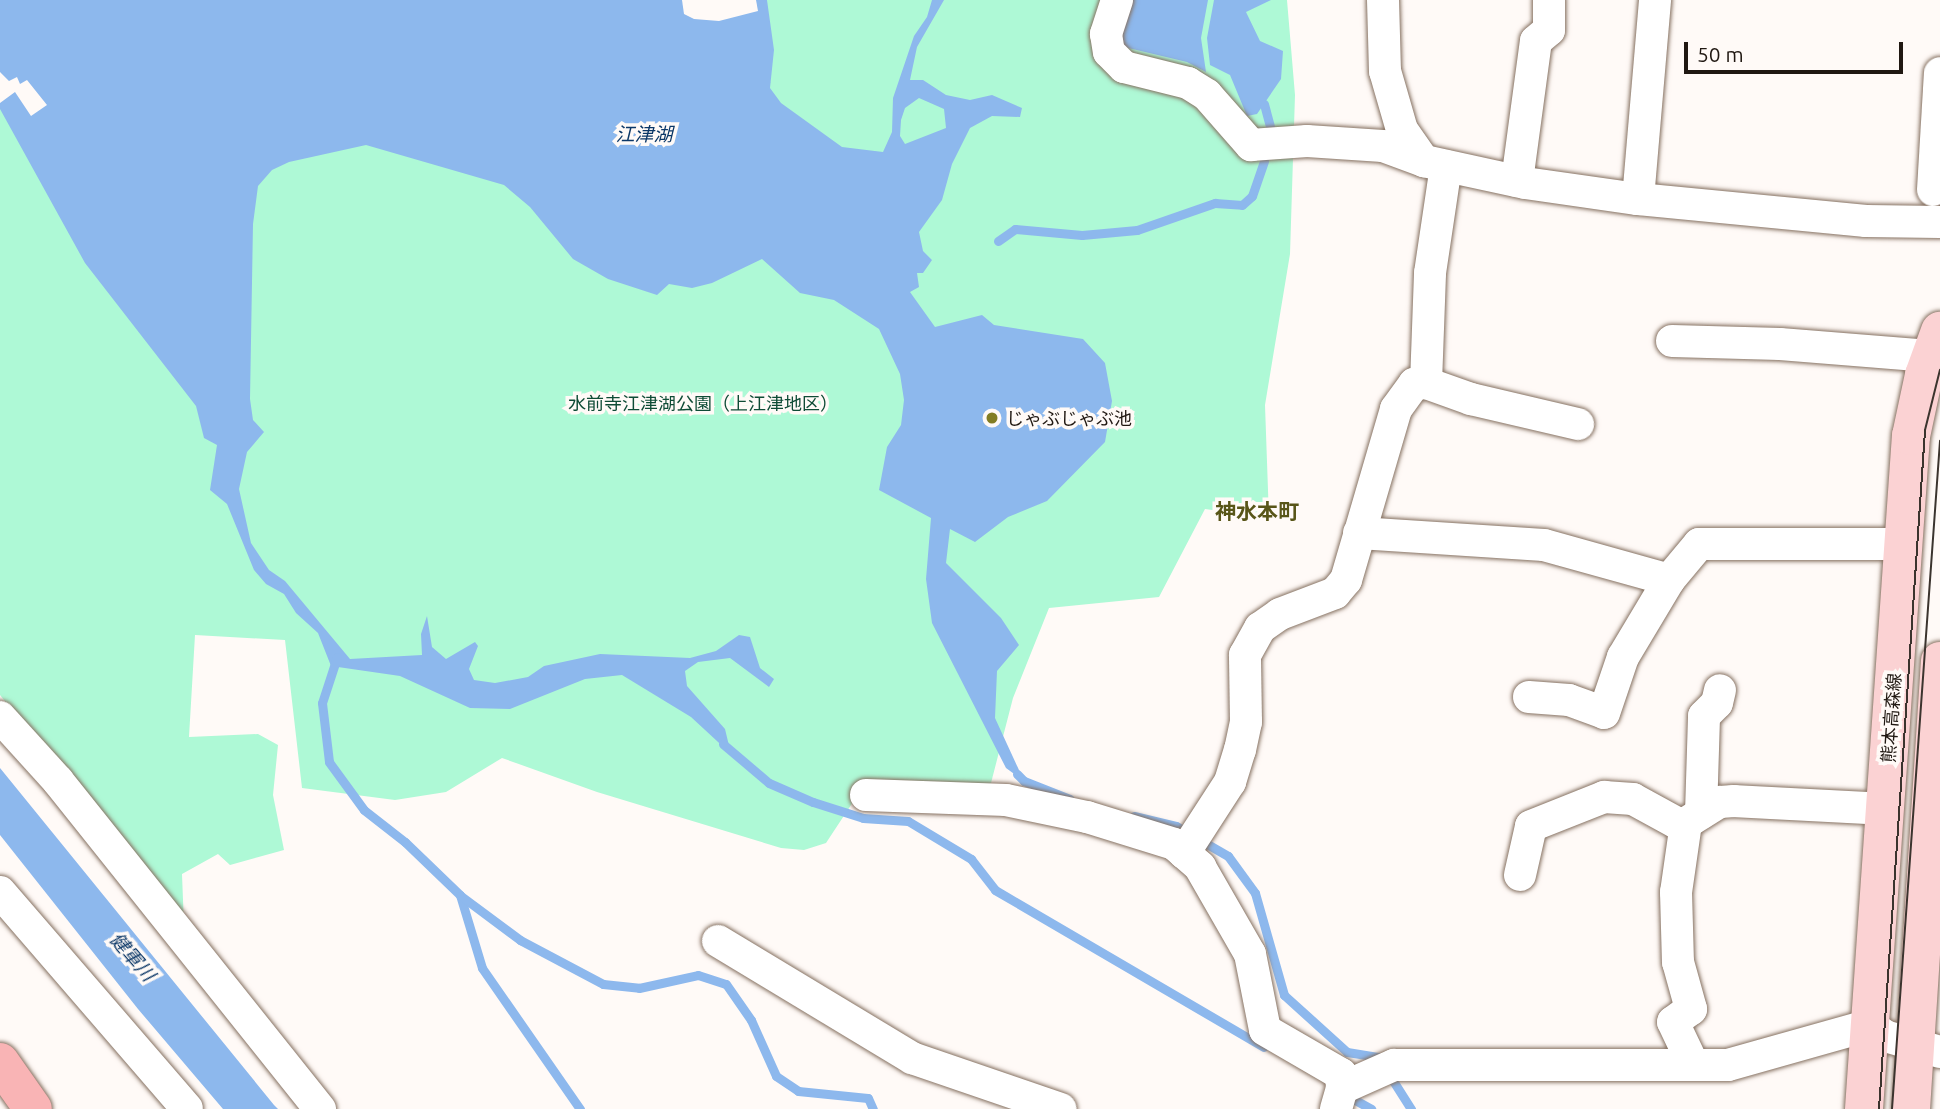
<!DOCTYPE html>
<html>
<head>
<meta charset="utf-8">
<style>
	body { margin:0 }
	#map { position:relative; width:1940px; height:1109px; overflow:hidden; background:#fffaf7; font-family:Ubuntu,"Noto Sans JP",sans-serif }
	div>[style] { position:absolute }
	.green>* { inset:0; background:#aef9d6 }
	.water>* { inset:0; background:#8db8ed }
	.pier>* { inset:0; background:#fffaf7 }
	.stream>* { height:9px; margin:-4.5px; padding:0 4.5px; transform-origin:4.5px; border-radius:4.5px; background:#8db8ed }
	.roads { filter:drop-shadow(0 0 2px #867161) drop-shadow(0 0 2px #867161) }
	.street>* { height:32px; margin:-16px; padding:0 16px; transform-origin:16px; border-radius:16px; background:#fff }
	.primary>* { height:38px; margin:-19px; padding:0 19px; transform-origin:19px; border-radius:19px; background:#fbd2d3 }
	.highway>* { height:38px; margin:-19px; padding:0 19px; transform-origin:19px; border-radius:19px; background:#f9b4b5 }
	.tram>* { height:2px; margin:-1px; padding:0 1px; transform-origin:1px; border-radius:1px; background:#3b342e }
	.dots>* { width:19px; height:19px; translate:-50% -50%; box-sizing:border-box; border:4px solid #fffaf7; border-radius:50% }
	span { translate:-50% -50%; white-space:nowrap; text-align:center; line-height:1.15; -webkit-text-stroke:7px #fffaf7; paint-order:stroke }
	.park-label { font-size:18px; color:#0e4b35 }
	.poi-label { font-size:18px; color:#201812 }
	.left { translate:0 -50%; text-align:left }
	.street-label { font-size:18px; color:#201812 }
	.water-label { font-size:19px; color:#0b3767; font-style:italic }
	.quarter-label { font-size:21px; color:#585518; font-weight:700 }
	.scale { position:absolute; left:1684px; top:42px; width:219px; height:32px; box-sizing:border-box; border:4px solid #201812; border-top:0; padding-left:9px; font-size:21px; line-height:24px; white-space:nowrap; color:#201812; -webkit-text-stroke:5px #fffaf7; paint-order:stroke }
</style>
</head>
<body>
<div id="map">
	<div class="green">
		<div style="clip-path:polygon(0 0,1287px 0,1295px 95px,1290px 254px,1265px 405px,1269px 518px,1205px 509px,1159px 597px,1049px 608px,1013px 698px,991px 783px,977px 790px,853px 802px,826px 843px,804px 850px,781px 848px,597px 792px,502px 758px,446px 792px,395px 800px,302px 788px,285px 640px,195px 635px,189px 737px,258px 734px,278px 745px,273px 795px,284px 850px,230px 865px,218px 854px,182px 874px,184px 926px,0 695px)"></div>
	</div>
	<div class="water">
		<div style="clip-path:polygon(evenodd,0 0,767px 0,774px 50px,770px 88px,781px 103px,842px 147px,883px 152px,892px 132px,893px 98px,914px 36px,927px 17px,932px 0,944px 0,917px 47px,910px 80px,923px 80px,946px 95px,970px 100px,992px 95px,1022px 108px,1020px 117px,992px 116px,970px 128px,952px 164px,942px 200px,919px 232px,923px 251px,932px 260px,923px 273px,917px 273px,919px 287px,910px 292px,935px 327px,982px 315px,994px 325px,1083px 339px,1105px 363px,1112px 401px,1105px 442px,1047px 501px,1008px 517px,975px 542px,950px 529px,946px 563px,1001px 618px,1019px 645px,997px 671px,995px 718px,1024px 781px,1006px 768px,932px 623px,926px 579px,931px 518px,879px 490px,887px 447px,901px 425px,904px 400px,900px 374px,879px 329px,834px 300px,800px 293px,762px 259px,712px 283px,692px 288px,669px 284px,657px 295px,608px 279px,573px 259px,530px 207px,504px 185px,366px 145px,289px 162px,272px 170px,258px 186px,253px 224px,250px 399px,253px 420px,264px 432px,247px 452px,239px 489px,251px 543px,269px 570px,285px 581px,350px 659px,422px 655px,421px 634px,427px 616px,432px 647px,446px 659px,475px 642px,478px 646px,469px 669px,474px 680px,495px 683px,528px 677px,544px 666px,600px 654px,690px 658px,716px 651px,739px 635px,750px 637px,760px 668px,774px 679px,769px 687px,730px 658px,698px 662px,685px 671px,687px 686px,725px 729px,731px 754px,691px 717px,622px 675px,585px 679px,510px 709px,470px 708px,400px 676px,331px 666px,318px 633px,296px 613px,284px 594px,266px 584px,254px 570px,227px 504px,210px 490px,217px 445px,204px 438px,196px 406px,85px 263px,0 109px,0 0,919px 98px,944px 109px,946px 128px,905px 144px,900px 136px,901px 120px,905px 108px,919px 98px)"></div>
		<div style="clip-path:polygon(1108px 0,1208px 0,1201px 38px,1206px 72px,1187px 62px,1120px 46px)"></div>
		<div style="clip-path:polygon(1214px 0,1271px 0,1246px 12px,1260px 41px,1283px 51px,1281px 79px,1257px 114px,1247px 116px,1230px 75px,1210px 65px,1207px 38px)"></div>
		<div style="clip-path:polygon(0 768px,274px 1105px,278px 1109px,223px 1109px,138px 1009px,0 835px)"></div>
	</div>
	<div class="pier">
		<div style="clip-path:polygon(682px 0,756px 0,758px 11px,719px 21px,694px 19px,684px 14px)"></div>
		<div style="clip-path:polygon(0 72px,9px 81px,17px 77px,20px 84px,27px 80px,47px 105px,31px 116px,15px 92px,0 103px)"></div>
	</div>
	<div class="stream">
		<div style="left:1264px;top:104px;width:23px;rotate:75deg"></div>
		<div style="left:998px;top:241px;width:21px;rotate:-35deg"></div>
		<div style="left:1015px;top:229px;width:67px;rotate:5.1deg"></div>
		<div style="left:1082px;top:235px;width:55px;rotate:-5.2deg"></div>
		<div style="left:1137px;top:230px;width:83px;rotate:-19.1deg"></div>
		<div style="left:1215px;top:203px;width:27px;rotate:4deg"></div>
		<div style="left:1242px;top:205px;width:13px;rotate:-42deg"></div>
		<div style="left:1252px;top:196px;width:37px;rotate:-71deg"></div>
		<div style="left:337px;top:657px;width:48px;rotate:108.1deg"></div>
		<div style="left:322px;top:703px;width:59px;rotate:83.2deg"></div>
		<div style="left:329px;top:762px;width:59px;rotate:53.9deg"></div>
		<div style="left:364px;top:810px;width:52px;rotate:38deg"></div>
		<div style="left:405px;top:842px;width:76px;rotate:43.9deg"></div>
		<div style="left:460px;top:895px;width:76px;rotate:73.2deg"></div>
		<div style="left:482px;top:968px;width:172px;rotate:55.2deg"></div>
		<div style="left:723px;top:744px;width:60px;rotate:40.3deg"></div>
		<div style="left:769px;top:783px;width:48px;rotate:23.4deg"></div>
		<div style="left:813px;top:802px;width:52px;rotate:17.7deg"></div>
		<div style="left:863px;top:818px;width:45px;rotate:3.8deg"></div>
		<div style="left:908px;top:821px;width:74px;rotate:31.1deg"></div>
		<div style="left:971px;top:859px;width:39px;rotate:52deg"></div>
		<div style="left:995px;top:890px;width:311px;rotate:30.3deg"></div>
		<div style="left:1017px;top:774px;width:10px;rotate:45deg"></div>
		<div style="left:1024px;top:781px;width:49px;rotate:21.4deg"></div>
		<div style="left:1134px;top:816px;width:43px;rotate:13.4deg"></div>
		<div style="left:1176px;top:826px;width:60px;rotate:30deg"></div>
		<div style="left:1228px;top:856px;width:46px;rotate:53.9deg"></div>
		<div style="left:1255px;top:893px;width:106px;rotate:74.1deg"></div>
		<div style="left:1284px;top:995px;width:85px;rotate:42.1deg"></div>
		<div style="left:1347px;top:1052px;width:31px;rotate:9deg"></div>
		<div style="left:1378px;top:1057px;width:62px;rotate:57.6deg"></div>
		<div style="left:461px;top:896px;width:74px;rotate:36.7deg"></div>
		<div style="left:520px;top:940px;width:94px;rotate:27.9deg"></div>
		<div style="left:603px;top:984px;width:36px;rotate:6deg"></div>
		<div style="left:639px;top:988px;width:60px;rotate:-12.4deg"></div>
		<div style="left:698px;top:975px;width:29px;rotate:18deg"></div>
		<div style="left:726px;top:984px;width:44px;rotate:55.2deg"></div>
		<div style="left:751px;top:1020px;width:61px;rotate:65.9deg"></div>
		<div style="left:776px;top:1076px;width:27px;rotate:34deg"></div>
		<div style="left:798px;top:1091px;width:70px;rotate:5.7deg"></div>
		<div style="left:868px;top:1098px;width:12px;rotate:66deg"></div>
		<div style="left:1346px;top:1095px;width:29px;rotate:29deg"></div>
	</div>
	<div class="roads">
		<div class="street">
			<div style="left:1117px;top:0;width:36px;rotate:108deg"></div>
			<div style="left:1106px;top:34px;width:18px;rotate:81deg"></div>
			<div style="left:1109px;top:52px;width:21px;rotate:45deg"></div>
			<div style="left:1124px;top:67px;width:66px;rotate:14deg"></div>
			<div style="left:1188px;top:83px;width:22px;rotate:32deg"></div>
			<div style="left:1207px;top:95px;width:67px;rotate:48.7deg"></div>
			<div style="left:1251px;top:145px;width:56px;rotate:-4.1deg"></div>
			<div style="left:1307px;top:141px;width:76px;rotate:3.8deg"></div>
			<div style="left:1383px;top:146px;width:44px;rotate:20.1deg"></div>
			<div style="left:1383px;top:0;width:71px;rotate:88.4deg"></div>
			<div style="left:1385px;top:71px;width:61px;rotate:73.9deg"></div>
			<div style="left:1402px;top:130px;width:38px;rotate:55deg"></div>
			<div style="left:1424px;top:161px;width:103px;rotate:12.3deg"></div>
			<div style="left:1525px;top:183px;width:114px;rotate:8.1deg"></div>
			<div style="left:1638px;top:199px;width:229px;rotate:5.5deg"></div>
			<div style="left:1866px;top:221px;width:74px;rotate:0.8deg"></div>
			<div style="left:1517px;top:181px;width:141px;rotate:-82.3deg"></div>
			<div style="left:1536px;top:41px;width:17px;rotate:-40deg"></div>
			<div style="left:1549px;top:30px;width:30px;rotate:-90deg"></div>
			<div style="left:1933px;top:190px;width:117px;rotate:-86.6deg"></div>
			<div style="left:1638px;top:199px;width:200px;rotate:-85.1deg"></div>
			<div style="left:1672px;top:341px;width:108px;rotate:1.6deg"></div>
			<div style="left:1780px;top:344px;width:150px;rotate:4.6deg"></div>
			<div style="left:1426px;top:383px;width:110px;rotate:-87.9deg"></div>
			<div style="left:1430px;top:273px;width:108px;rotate:-81.5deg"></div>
			<div style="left:1359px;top:533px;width:185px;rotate:3.7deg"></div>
			<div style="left:1544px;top:545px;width:130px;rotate:15.6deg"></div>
			<div style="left:1529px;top:697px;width:40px;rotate:4.3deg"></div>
			<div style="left:1569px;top:700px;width:37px;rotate:20deg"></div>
			<div style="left:1604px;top:713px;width:59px;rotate:-71.3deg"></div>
			<div style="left:1623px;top:657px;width:90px;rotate:-59.1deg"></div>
			<div style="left:1669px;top:580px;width:47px;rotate:-50.2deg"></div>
			<div style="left:1699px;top:544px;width:203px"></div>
			<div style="left:0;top:717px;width:86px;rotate:47.8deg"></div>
			<div style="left:58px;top:781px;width:420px;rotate:51.4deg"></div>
			<div style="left:866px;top:795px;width:140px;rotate:2deg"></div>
			<div style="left:1006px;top:800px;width:83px;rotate:11.9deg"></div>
			<div style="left:1087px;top:817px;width:91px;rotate:17.2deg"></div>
			<div style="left:1174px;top:844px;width:35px;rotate:41deg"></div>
			<div style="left:1200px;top:867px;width:100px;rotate:60.1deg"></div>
			<div style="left:1250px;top:954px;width:77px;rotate:78.8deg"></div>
			<div style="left:1265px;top:1030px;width:88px;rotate:30.1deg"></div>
			<div style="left:1341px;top:1074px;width:14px;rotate:86deg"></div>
			<div style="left:1701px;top:813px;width:97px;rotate:-88.2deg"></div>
			<div style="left:1704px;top:716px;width:18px;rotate:-45deg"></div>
			<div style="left:1717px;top:703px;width:13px;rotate:-77deg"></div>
			<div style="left:1686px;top:823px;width:70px;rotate:98.2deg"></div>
			<div style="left:1676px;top:892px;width:70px;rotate:88.4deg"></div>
			<div style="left:1678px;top:962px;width:49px;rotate:74.5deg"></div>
			<div style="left:1691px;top:1009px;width:22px;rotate:144deg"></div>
			<div style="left:1673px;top:1022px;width:44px;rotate:64.6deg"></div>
			<div style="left:1184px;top:853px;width:85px;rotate:-57.1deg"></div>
			<div style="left:1230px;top:782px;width:34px;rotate:-73deg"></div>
			<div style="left:1240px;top:750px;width:29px;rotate:-78deg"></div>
			<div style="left:1246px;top:722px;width:67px;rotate:-90.9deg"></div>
			<div style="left:1245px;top:655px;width:31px;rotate:-61deg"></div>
			<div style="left:1260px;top:628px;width:24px;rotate:-35deg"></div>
			<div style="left:1280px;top:614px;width:59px;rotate:-20.9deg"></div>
			<div style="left:1335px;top:593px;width:17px;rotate:-50deg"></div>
			<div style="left:1346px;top:580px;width:178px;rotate:-73.7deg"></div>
			<div style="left:1396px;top:409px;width:31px;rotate:-54deg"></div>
			<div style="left:1414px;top:384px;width:12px;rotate:-5deg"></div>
			<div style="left:1426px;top:383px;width:48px;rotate:19.6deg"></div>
			<div style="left:1471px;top:399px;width:110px;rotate:13.2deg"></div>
			<div style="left:1520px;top:875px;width:50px;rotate:-77.3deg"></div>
			<div style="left:1531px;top:826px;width:79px;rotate:-21.7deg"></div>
			<div style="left:1604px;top:797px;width:29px;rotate:4deg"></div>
			<div style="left:1633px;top:799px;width:50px;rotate:28.6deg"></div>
			<div style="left:1677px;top:823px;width:9px"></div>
			<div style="left:1686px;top:823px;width:40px;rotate:-32deg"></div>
			<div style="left:1720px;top:802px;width:14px;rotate:-4deg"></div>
			<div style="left:1734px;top:801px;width:151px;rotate:3deg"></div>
			<div style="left:0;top:892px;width:286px;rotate:49.2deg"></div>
			<div style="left:718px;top:941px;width:227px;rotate:31.1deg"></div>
			<div style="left:912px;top:1058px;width:157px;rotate:18.9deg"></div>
			<div style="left:1336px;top:1109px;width:22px;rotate:-74deg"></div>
			<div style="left:1342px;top:1088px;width:57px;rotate:-23.9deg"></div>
			<div style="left:1394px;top:1065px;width:334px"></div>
			<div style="left:1728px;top:1065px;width:148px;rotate:-15.7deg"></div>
			<div style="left:1870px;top:1025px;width:19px;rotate:36deg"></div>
			<div style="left:1885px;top:1036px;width:57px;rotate:16.2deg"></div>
		</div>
		<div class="primary">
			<div style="left:1864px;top:1109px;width:675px;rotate:-86.01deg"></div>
			<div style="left:1911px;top:436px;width:62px;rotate:-78deg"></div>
			<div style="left:1924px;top:375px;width:47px;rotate:-70deg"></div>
			<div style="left:1911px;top:1109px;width:449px;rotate:-86.3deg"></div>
		</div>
		<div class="highway">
			<div style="left:0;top:1062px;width:57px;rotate:54.9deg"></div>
		</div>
	</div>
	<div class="tram">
		<div style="left:1879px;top:1109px;width:681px;rotate:-86.12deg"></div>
		<div style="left:1925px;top:430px;width:62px;rotate:-76deg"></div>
		<div style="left:1892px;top:1109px;width:670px;rotate:-85.89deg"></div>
	</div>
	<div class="dots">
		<div style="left:992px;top:418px;background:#827d24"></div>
	</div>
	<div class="park-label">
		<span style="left:703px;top:403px">水前寺江津湖公園（上江津地区）</span>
	</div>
	<div class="poi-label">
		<span class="left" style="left:1006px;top:418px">じゃぶじゃぶ池</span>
	</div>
	<div class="street-label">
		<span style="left:1891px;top:718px;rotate:-86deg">熊本高森線</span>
	</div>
	<div class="water-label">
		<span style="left:644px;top:135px">江津湖</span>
		<span style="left:132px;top:957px;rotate:49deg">健軍川</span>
	</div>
	<div class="quarter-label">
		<span style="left:1257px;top:511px">神水本町</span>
	</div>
	<div class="scale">50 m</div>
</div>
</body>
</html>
